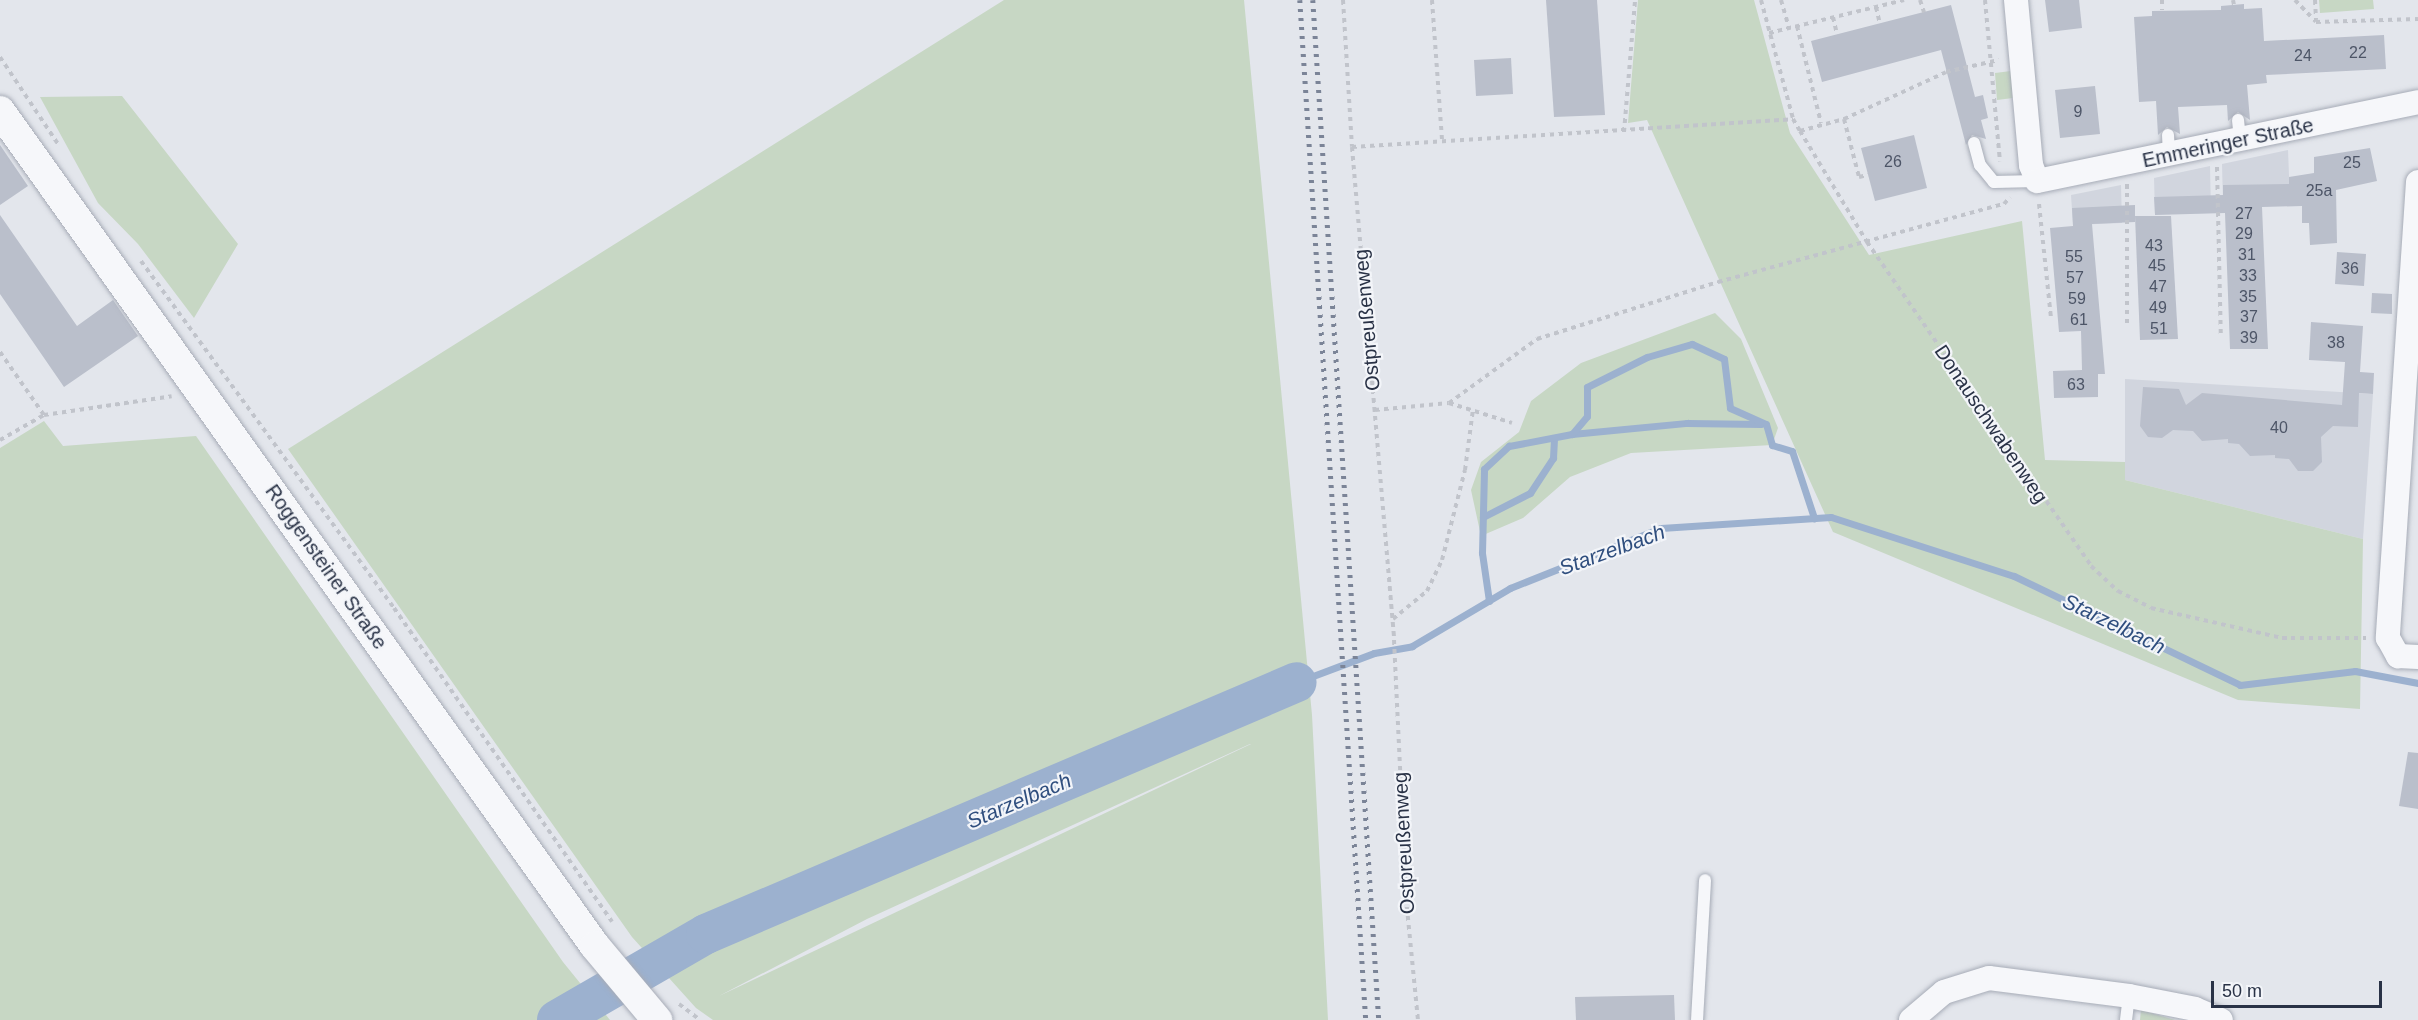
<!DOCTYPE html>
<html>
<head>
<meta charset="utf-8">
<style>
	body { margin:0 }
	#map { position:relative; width:2418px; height:1020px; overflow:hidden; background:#e3e6ec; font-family:Arial,sans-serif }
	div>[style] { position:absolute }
	.built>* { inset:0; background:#d1d5de }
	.green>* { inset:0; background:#c7d7c4 }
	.stream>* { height:7px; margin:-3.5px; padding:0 3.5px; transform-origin:3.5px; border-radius:3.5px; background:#9cb1cf }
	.river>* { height:40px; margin:-20px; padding:0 20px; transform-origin:20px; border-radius:20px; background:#9cb1cf }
	.building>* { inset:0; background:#babfcb }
	.path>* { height:4px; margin-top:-2px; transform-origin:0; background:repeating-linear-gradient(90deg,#c1c4cb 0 4.5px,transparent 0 9px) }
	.roads { filter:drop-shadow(0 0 2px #a7acb7) drop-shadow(0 0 2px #a7acb7) }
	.service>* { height:12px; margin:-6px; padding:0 6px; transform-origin:6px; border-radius:6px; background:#f6f7fa }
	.minor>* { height:24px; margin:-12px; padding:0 12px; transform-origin:12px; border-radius:12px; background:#f6f7fa }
	.tertiary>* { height:30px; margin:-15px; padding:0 15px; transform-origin:15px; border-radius:15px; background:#f6f7fa }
	.rail>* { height:4.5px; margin-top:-2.25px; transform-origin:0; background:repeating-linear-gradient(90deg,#7b8497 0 3px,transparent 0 9px) }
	span { translate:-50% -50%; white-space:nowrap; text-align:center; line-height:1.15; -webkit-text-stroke:4.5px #f3f5f9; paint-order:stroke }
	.number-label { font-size:16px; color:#4d5567 }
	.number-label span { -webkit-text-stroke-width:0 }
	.street-label { font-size:20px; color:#293246 }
	.water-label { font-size:21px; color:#2f4e7e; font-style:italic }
	.scale { position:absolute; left:2211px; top:981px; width:171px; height:27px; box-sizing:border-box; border:3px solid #293246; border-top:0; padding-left:8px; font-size:18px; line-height:21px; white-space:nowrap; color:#293246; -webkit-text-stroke:4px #f3f5f9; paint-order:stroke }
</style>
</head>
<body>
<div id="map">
	<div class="built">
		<div style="clip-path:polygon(2288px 150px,2290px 201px,2223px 202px,2222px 164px)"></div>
		<div style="clip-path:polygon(2210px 166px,2211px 213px,2155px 214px,2154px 178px)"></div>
		<div style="clip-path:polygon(2121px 185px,2122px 223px,2073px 225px,2071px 195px)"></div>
		<div style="clip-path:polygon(2125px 379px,2373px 394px,2363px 539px,2125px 480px)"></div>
	</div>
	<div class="green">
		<div style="clip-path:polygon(evenodd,1004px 0,1244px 0,1312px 715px,1328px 1020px,713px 1020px,696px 1008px,632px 937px,288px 449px,1004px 0,1250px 744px,1251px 744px,719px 996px,867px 919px,1250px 744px)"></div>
		<div style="clip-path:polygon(1638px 0,1754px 0,1790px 133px,1869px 255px,2022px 221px,2045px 460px,2125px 462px,2125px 480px,2363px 539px,2360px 709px,2238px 700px,1833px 532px,1647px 120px,1628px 123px)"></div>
		<div style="clip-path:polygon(2319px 0,2373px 0,2374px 9px,2320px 13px)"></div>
		<div style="clip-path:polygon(2011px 71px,2013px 98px,1997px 100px,1995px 73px)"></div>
		<div style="clip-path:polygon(122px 96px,238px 244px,194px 318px,138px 244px,98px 203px,40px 97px)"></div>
		<div style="clip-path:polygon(1715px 313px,1741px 339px,1778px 428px,1772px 445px,1631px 453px,1570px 477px,1523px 518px,1481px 536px,1471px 490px,1481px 462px,1519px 432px,1531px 401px,1581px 363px)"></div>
		<div style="clip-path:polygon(44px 421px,63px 446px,196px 436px,563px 962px,610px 1020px,0 1020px,0 448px)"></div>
		<div style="clip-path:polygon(2141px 1010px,2175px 1020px,2140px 1020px)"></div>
	</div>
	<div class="stream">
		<div style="left:1572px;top:434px;width:116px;rotate:-5.5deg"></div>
		<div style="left:1687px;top:423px;width:74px;rotate:0.8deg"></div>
		<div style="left:1483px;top:517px;width:53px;rotate:-27.1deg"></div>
		<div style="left:1530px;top:493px;width:42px;rotate:-56.7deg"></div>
		<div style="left:1553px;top:458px;width:18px;rotate:-87deg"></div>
		<div style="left:1489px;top:601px;width:49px;rotate:-98.3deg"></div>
		<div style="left:1482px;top:553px;width:84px;rotate:-88.6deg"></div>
		<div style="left:1484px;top:469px;width:34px;rotate:-43deg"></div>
		<div style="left:1509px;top:446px;width:64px;rotate:-10.8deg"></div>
		<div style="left:1572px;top:434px;width:23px;rotate:-50deg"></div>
		<div style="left:1587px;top:416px;width:29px;rotate:-90deg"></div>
		<div style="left:1587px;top:387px;width:67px;rotate:-26.6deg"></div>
		<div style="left:1647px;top:357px;width:47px;rotate:-16.1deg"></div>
		<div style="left:1692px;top:344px;width:35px;rotate:25deg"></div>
		<div style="left:1724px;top:359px;width:49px;rotate:83deg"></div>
		<div style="left:1730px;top:408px;width:39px;rotate:24deg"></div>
		<div style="left:1766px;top:424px;width:22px;rotate:74deg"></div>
		<div style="left:1772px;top:445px;width:21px;rotate:17deg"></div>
		<div style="left:1792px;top:451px;width:71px;rotate:71.8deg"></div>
		<div style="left:1297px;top:682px;width:82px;rotate:-20.6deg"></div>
		<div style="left:1374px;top:653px;width:39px;rotate:-10deg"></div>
		<div style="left:1412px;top:646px;width:114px;rotate:-30.6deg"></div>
		<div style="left:1510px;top:588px;width:162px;rotate:-21.7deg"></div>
		<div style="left:1661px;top:528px;width:170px;rotate:-3.7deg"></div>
		<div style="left:1831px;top:517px;width:192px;rotate:17.9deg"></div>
		<div style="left:2014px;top:576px;width:251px;rotate:25.7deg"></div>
		<div style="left:2240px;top:685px;width:116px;rotate:-6.9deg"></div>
		<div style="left:2355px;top:671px;width:64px;rotate:10.8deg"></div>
	</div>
	<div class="river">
		<div style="left:557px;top:1020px;width:172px;rotate:-30deg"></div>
		<div style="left:706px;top:934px;width:642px;rotate:-23.09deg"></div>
	</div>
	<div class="building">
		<div style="clip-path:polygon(1546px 0,1597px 0,1605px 115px,1554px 117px)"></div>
		<div style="clip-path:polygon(2045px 0,2079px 0,2082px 28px,2049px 32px)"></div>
		<div style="clip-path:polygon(2244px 4px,2244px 9px,2262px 8px,2264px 41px,2384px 35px,2386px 69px,2266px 75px,2267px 83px,2247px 85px,2250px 120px,2238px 112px,2228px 121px,2227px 105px,2178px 107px,2180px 134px,2167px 127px,2158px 135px,2156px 101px,2139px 102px,2134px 17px,2152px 16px,2152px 11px,2221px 10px,2221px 6px)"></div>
		<div style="clip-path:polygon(1951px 5px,1975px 97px,1983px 95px,1988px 118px,1981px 120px,1986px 139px,1972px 135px,1966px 145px,1941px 50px,1822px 82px,1811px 41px)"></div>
		<div style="clip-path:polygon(1511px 58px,1513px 94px,1476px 96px,1474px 60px)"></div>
		<div style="clip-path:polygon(2095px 86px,2100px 134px,2060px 138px,2055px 90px)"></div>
		<div style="clip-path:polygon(1914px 135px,1927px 188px,1875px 201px,1861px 148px)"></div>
		<div style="clip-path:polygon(0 145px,28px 186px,0 205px)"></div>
		<div style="clip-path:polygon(2370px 148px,2377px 181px,2336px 190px,2337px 243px,2310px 245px,2309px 223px,2302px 223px,2302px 206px,2262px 207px,2268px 349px,2230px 349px,2225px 213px,2155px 215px,2154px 197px,2223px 195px,2223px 185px,2289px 184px,2289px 177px,2314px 173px,2314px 157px)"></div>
		<div style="clip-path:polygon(2135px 205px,2135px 222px,2092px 224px,2105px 374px,2098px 374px,2098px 397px,2054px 398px,2053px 371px,2082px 370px,2081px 331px,2059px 332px,2050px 228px,2073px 226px,2072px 208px)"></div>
		<div style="clip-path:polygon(0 215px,77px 326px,113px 300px,138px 336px,64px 387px,0 294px)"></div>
		<div style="clip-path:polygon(2135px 216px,2171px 216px,2178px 339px,2140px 340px)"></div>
		<div style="clip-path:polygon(2337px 252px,2366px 254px,2364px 286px,2335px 284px)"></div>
		<div style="clip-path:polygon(2372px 293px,2392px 294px,2392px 314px,2371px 313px)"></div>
		<div style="clip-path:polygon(2311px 322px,2363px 326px,2360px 372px,2374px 373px,2373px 394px,2359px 393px,2358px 427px,2333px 426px,2321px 437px,2322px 462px,2313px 471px,2298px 471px,2289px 459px,2275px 458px,2275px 455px,2250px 456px,2239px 444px,2228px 443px,2228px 439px,2202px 441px,2193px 431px,2173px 430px,2162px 438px,2148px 437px,2140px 426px,2143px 387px,2179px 389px,2186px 405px,2202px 393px,2342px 405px,2345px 362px,2309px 360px)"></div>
		<div style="clip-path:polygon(2408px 752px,2418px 753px,2418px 809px,2399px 806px)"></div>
		<div style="clip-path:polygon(1674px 995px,1675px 1020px,1576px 1020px,1575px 997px)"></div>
	</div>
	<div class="path">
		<div style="left:1343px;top:0;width:147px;rotate:86.5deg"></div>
		<div style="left:1352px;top:147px;width:495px;rotate:85.1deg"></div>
		<div style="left:1394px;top:640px;width:258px;rotate:87.3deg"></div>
		<div style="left:1406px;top:898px;width:123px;rotate:84.4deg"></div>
		<div style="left:1432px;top:0;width:141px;rotate:85.9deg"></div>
		<div style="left:1761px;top:0;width:123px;rotate:74.9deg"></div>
		<div style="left:1793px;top:119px;width:14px;rotate:60deg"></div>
		<div style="left:1800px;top:131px;width:130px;rotate:58.9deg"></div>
		<div style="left:1867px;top:242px;width:394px;rotate:55.3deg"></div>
		<div style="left:2091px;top:566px;width:37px;rotate:43deg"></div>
		<div style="left:2118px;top:591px;width:37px;rotate:27deg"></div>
		<div style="left:2151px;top:608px;width:134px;rotate:12.9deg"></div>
		<div style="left:2282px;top:638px;width:84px"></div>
		<div style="left:1781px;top:0;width:29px;rotate:74deg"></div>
		<div style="left:1920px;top:0;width:13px;rotate:72deg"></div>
		<div style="left:1985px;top:0;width:162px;rotate:84.7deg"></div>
		<div style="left:2162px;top:0;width:10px;rotate:90deg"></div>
		<div style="left:2233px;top:0;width:5px;rotate:79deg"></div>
		<div style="left:2295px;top:0;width:30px;rotate:46deg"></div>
		<div style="left:2316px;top:22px;width:102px;rotate:-1.7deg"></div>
		<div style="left:2315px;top:0;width:20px;rotate:87deg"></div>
		<div style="left:1876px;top:7px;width:17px;rotate:77deg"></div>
		<div style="left:1833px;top:17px;width:18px;rotate:77deg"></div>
		<div style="left:1797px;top:26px;width:100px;rotate:76.1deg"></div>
		<div style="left:1769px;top:33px;width:139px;rotate:-13.7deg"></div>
		<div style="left:0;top:57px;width:105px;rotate:56.3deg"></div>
		<div style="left:1844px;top:119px;width:60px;rotate:75.5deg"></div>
		<div style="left:1859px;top:177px;width:9px;rotate:-13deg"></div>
		<div style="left:1800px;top:131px;width:46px;rotate:-15.3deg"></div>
		<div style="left:1844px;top:119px;width:112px;rotate:-24.7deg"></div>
		<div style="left:1946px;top:72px;width:54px;rotate:-12.8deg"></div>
		<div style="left:1624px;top:132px;width:132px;rotate:-85.2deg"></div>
		<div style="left:1352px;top:147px;width:442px;rotate:-3.6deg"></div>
		<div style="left:2217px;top:167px;width:170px;rotate:88.7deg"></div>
		<div style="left:2127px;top:184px;width:144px;rotate:90deg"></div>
		<div style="left:2039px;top:204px;width:116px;rotate:84deg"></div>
		<div style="left:141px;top:261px;width:429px;rotate:53.9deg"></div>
		<div style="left:394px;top:608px;width:382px;rotate:55.2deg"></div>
		<div style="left:0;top:352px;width:77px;rotate:55.1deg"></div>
		<div style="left:1449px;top:403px;width:109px;rotate:-36deg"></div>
		<div style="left:1537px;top:339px;width:190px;rotate:-17.5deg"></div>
		<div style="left:1718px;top:282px;width:296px;rotate:-15.3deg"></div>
		<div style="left:2004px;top:204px;width:9px;rotate:-49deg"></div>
		<div style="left:1375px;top:410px;width:74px;rotate:-5.4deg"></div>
		<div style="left:1449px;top:403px;width:66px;rotate:17.6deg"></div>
		<div style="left:0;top:440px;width:51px;rotate:-29.6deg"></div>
		<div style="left:44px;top:415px;width:129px;rotate:-8.4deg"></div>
		<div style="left:1393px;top:619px;width:44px;rotate:-39.5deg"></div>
		<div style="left:1427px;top:591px;width:34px;rotate:-64deg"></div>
		<div style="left:1442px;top:560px;width:93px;rotate:-75.7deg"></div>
		<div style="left:1465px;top:470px;width:62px;rotate:-82.5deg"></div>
		<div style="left:679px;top:1004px;width:26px;rotate:37deg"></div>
	</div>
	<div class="roads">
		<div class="service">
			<div style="left:2238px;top:120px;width:20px;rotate:84deg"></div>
			<div style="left:2168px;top:135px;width:20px;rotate:87deg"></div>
			<div style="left:1974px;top:143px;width:23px;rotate:75deg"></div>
			<div style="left:1980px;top:165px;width:22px;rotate:51deg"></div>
			<div style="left:1994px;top:182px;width:43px;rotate:-1.3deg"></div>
			<div style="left:1697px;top:1020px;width:140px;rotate:-86.7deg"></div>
			<div style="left:2126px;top:1020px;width:24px;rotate:-83deg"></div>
		</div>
		<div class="minor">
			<div style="left:2016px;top:0;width:166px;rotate:84.8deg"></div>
			<div style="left:2031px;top:165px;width:17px;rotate:69deg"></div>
			<div style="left:2037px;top:181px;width:389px;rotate:-11.7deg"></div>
			<div style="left:2418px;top:182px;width:457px;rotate:93.8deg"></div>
			<div style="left:2388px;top:638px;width:21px;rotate:61deg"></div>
			<div style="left:2398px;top:656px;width:20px;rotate:3deg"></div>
			<div style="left:1911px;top:1020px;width:43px;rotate:-40.3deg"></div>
			<div style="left:1944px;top:992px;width:47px;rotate:-17.3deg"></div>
			<div style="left:1989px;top:978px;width:141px;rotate:7.3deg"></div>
			<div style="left:2129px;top:996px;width:67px;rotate:11.1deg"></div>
			<div style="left:2195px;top:1009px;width:28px;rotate:23deg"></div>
		</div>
		<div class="tertiary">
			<div style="left:0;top:111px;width:1025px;rotate:54.53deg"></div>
			<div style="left:595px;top:946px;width:97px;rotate:50deg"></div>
		</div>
	</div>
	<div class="rail">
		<div style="left:1300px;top:0;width:1022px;rotate:86.3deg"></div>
		<div style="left:1313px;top:0;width:1022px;rotate:86.3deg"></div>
	</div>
	<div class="number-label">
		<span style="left:2358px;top:53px">22</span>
		<span style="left:2303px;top:56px">24</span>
		<span style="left:2078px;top:112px">9</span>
		<span style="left:1893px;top:162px">26</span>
		<span style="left:2352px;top:163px">25</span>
		<span style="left:2319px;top:191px">25a</span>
		<span style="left:2244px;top:214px">27</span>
		<span style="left:2244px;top:234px">29</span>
		<span style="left:2154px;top:246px">43</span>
		<span style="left:2247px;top:255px">31</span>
		<span style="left:2074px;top:257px">55</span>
		<span style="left:2157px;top:266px">45</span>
		<span style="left:2350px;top:269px">36</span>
		<span style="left:2248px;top:276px">33</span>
		<span style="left:2075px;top:278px">57</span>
		<span style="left:2158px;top:287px">47</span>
		<span style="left:2248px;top:297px">35</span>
		<span style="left:2077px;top:299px">59</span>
		<span style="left:2158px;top:308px">49</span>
		<span style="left:2249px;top:317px">37</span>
		<span style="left:2079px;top:320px">61</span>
		<span style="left:2159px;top:329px">51</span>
		<span style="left:2249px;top:338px">39</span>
		<span style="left:2336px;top:343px">38</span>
		<span style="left:2076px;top:385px">63</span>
		<span style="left:2279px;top:428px">40</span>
	</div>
	<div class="street-label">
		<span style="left:2228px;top:143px;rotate:-12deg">Emmeringer Straße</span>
		<span style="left:1367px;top:320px;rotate:-95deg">Ostpreußenweg</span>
		<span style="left:1991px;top:424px;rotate:56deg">Donauschwabenweg</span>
		<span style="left:326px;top:567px;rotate:55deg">Roggensteiner Straße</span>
		<span style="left:1404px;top:843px;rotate:-93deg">Ostpreußenweg</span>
	</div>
	<div class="water-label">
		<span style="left:1612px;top:550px;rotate:-20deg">Starzelbach</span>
		<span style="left:2114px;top:624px;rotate:26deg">Starzelbach</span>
		<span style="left:1019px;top:801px;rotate:-23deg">Starzelbach</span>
	</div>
	<div class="scale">50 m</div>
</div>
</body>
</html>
